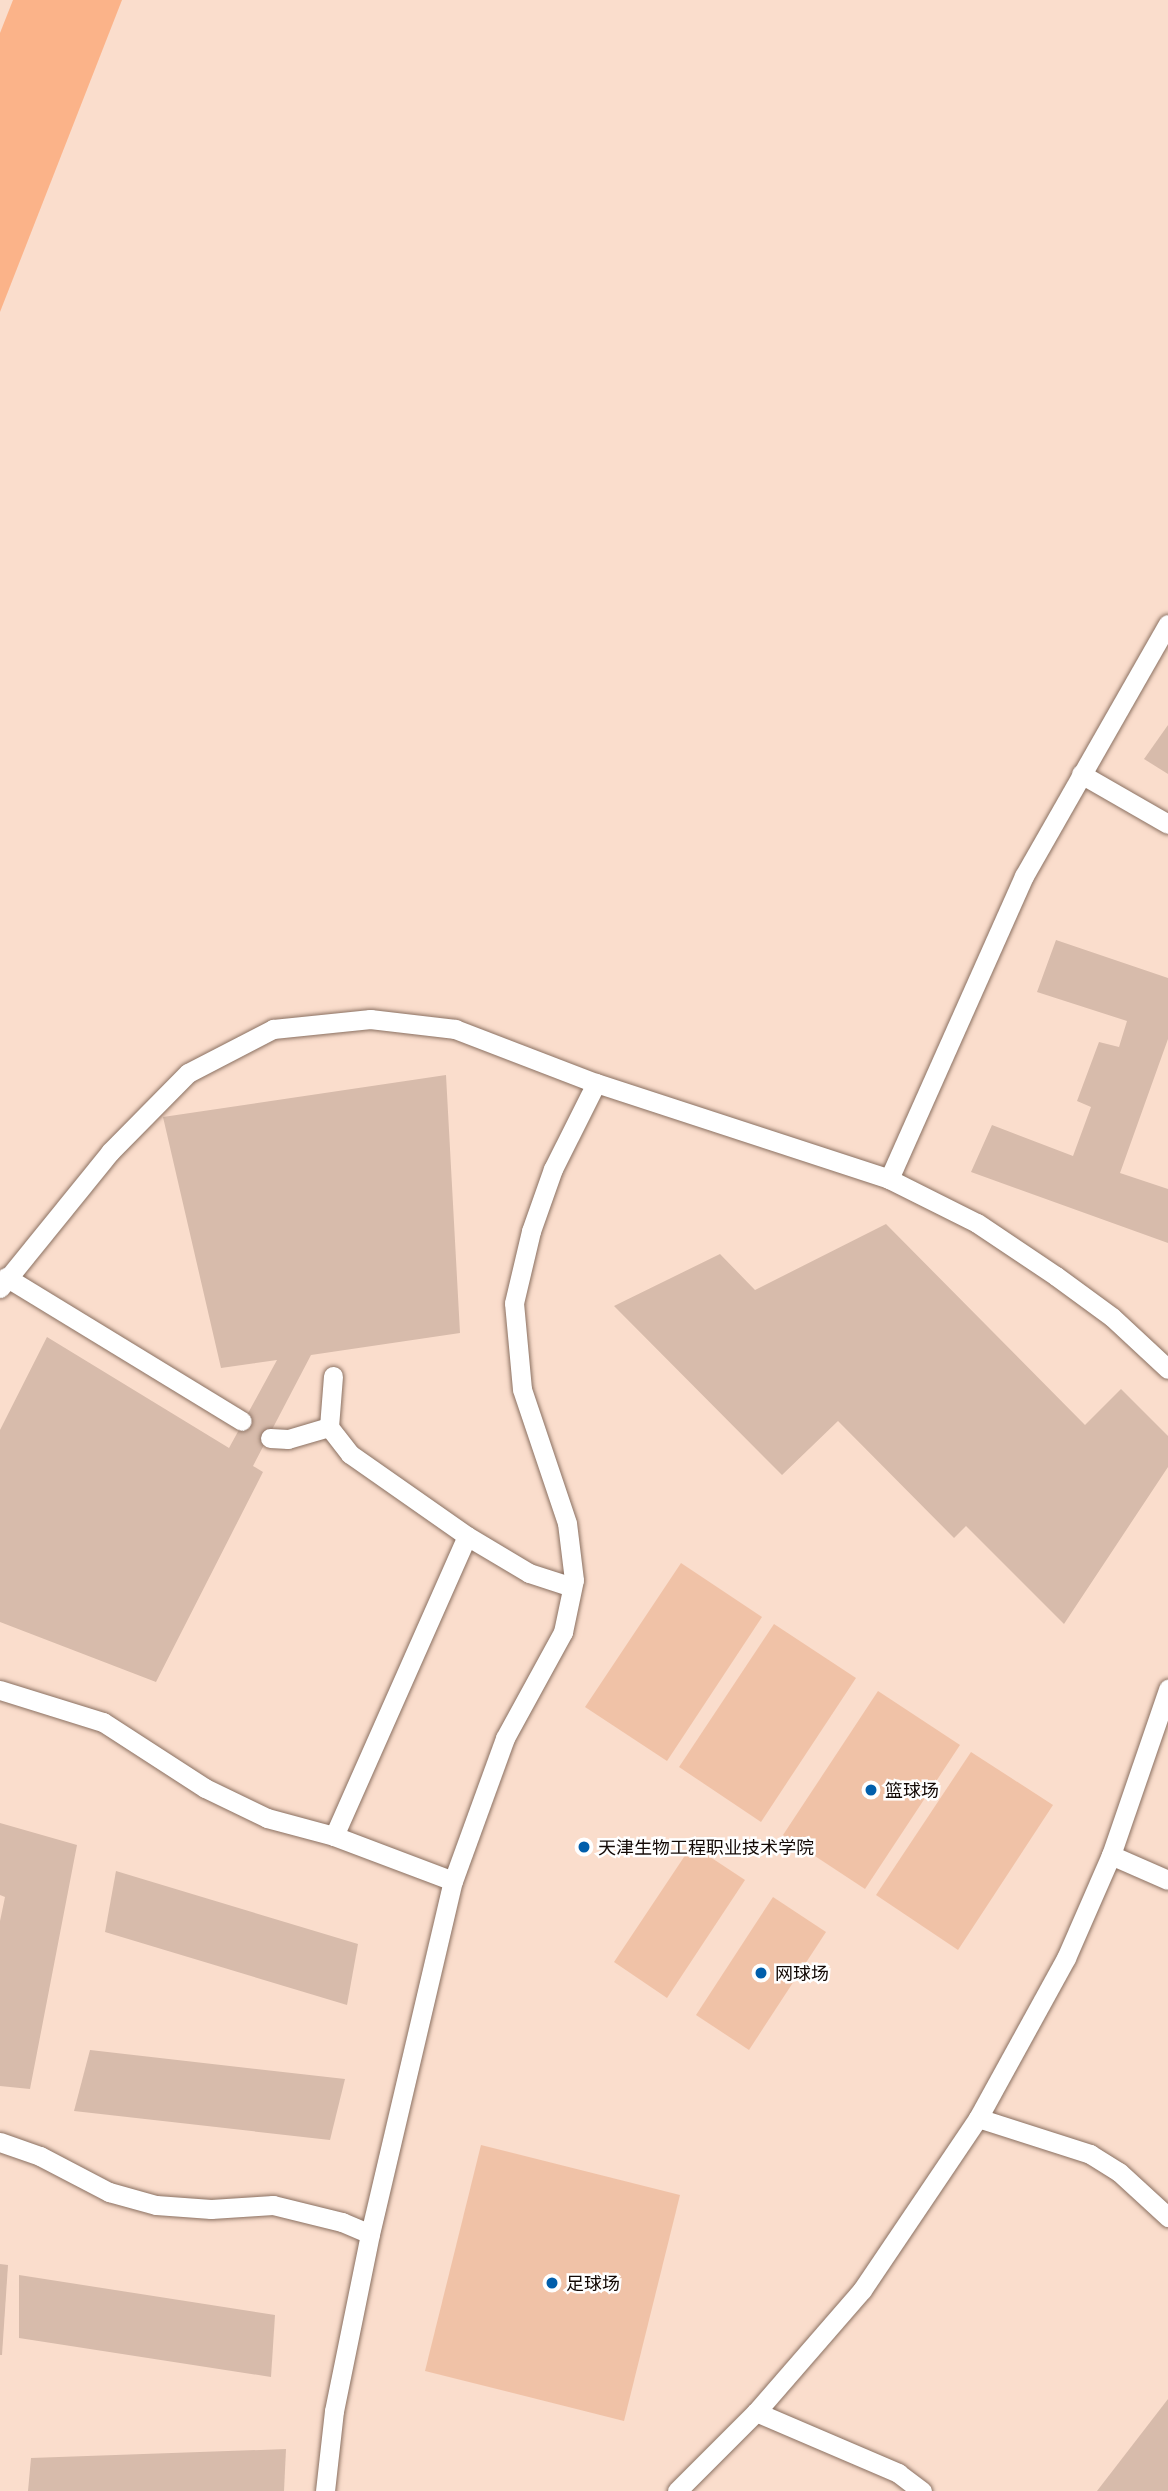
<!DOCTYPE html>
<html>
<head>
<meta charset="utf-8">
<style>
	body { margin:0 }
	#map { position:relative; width:1168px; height:2491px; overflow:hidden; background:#faddcc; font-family:"Noto Sans","Noto Sans SC",sans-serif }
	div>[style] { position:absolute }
	.green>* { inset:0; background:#f0c2a7 }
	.water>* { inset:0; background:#fbb389 }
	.building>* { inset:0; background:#d7bbab }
	.roads { filter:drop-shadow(0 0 2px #8a7061) drop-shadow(0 0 2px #8a7061) }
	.lane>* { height:19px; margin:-9.5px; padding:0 9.5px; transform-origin:9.5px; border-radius:9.5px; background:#fff }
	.dots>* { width:19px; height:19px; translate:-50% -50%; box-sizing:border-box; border:4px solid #fff; border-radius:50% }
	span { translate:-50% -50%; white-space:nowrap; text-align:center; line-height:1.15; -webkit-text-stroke:5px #fff; paint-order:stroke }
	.poi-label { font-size:18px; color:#130905 }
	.left { translate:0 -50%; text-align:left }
</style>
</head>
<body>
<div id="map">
	<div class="green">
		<div style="clip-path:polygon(681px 1563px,762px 1617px,667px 1761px,585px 1707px)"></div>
		<div style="clip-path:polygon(774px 1624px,856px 1678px,761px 1822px,679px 1767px)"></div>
		<div style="clip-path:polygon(878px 1691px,960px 1745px,865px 1889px,783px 1835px)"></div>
		<div style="clip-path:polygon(971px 1752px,1053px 1805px,958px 1950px,876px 1895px)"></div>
		<div style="clip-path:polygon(692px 1845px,745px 1880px,667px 1998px,614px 1962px)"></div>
		<div style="clip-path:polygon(773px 1897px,826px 1932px,749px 2050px,696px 2015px)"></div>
		<div style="clip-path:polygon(481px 2145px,680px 2195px,624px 2421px,425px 2371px)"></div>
	</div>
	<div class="water">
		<div style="clip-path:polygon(13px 0,122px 0,0 312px,0 33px)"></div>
	</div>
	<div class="building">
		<div style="clip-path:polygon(1168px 725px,1168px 774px,1144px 759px)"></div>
		<div style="clip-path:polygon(1056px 940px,1168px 978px,1168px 1039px,1120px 1173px,1168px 1189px,1168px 1243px,971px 1172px,992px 1125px,1073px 1156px,1091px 1107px,1077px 1101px,1099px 1042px,1119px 1047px,1127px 1021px,1037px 992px)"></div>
		<div style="clip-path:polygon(446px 1075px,460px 1333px,311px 1355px,253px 1466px,263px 1472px,156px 1682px,0 1622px,0 1430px,47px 1337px,229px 1448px,277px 1360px,221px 1368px,163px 1117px)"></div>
		<div style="clip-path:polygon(886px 1224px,1085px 1425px,1121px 1389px,1168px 1436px,1168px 1467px,1064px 1624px,966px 1526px,954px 1538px,838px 1421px,782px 1475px,614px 1306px,720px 1254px,755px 1290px)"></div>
		<div style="clip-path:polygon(0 1823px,77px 1845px,30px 2089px,0 2086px,0 1921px,5px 1897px,0 1895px)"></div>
		<div style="clip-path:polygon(116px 1871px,358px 1944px,347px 2005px,105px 1932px)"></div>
		<div style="clip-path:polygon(90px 2050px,345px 2079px,330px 2140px,74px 2111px)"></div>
		<div style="clip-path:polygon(0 2264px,8px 2265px,2px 2355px,0 2355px)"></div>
		<div style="clip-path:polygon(19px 2275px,275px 2315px,271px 2377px,19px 2338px)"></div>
		<div style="clip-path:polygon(1168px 2399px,1168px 2491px,1097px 2491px)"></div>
		<div style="clip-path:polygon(286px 2449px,284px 2491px,28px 2491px,31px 2458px)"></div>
	</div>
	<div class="roads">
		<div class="lane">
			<div style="left:1081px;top:774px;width:100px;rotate:29.9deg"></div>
			<div style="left:889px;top:1179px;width:332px;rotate:-66deg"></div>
			<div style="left:1024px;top:876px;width:290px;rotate:-60.3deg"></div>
			<div style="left:6px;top:1277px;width:276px;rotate:31.4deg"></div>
			<div style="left:0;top:1288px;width:175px;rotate:-51deg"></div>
			<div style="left:110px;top:1152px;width:111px;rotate:-45.4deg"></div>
			<div style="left:188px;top:1073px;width:96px;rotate:-27.4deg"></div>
			<div style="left:273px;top:1029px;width:98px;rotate:-5.9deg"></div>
			<div style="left:370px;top:1019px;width:86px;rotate:6.7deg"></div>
			<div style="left:455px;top:1029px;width:151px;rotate:21deg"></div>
			<div style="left:596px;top:1083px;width:308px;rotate:18.1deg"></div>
			<div style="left:889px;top:1179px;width:98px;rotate:26.6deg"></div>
			<div style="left:977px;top:1223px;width:95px;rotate:33.9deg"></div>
			<div style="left:1056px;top:1276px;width:69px;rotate:36.2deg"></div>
			<div style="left:1112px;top:1317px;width:76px;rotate:42.9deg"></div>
			<div style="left:333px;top:1376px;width:51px;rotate:94.5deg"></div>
			<div style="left:329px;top:1427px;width:34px;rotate:52deg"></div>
			<div style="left:350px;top:1454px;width:143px;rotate:35deg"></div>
			<div style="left:467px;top:1536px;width:72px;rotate:30.8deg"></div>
			<div style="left:529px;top:1573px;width:45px;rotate:18deg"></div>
			<div style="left:270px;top:1438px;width:18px;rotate:3deg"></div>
			<div style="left:288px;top:1439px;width:43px;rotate:-16.3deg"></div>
			<div style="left:0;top:1690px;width:108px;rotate:17.3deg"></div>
			<div style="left:103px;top:1722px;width:121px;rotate:32.9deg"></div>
			<div style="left:205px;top:1788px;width:69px;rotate:25.8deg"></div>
			<div style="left:267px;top:1818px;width:69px;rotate:15deg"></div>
			<div style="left:334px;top:1836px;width:127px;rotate:20.7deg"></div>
			<div style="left:334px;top:1836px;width:328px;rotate:-66.1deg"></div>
			<div style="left:1111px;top:1855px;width:62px;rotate:23.7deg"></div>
			<div style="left:978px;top:2118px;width:118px;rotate:17.8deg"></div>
			<div style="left:1090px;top:2154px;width:34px;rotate:32deg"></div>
			<div style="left:1119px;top:2172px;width:67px;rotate:42.6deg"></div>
			<div style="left:0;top:2142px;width:42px;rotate:19.3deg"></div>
			<div style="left:40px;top:2156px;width:78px;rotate:27.6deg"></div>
			<div style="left:109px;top:2192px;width:49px;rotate:15.5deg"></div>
			<div style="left:156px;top:2205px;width:55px;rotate:4.2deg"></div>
			<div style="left:211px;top:2209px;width:62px;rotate:-3.7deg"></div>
			<div style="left:273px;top:2205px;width:71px;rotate:13.8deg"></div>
			<div style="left:342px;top:2222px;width:30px;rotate:23deg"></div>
			<div style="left:756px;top:2412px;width:155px;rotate:23.2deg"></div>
			<div style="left:898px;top:2473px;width:30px;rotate:37deg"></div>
			<div style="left:325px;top:2491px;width:81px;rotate:-83.6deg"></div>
			<div style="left:334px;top:2411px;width:181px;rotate:-78.5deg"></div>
			<div style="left:370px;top:2234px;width:363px;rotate:-76.8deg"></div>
			<div style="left:453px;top:1881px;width:152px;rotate:-70deg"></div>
			<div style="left:505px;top:1738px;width:121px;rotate:-61.3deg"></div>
			<div style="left:563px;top:1632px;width:53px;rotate:-78.1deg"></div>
			<div style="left:574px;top:1580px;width:57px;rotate:-97deg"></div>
			<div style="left:567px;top:1523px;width:141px;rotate:-108.6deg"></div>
			<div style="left:522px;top:1389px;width:86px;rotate:-95.3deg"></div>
			<div style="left:514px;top:1303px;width:74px;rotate:-76.7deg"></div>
			<div style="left:531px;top:1231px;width:66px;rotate:-70.5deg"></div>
			<div style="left:553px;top:1169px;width:96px;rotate:-63.4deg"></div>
			<div style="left:677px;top:2491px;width:112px;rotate:-45deg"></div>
			<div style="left:756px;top:2412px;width:162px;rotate:-49deg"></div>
			<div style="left:862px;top:2290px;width:207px;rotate:-56deg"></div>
			<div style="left:978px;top:2118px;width:183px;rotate:-61.2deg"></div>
			<div style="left:1066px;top:1958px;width:112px;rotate:-66.4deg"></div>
			<div style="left:1111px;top:1855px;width:176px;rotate:-71deg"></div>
		</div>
	</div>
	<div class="dots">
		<div style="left:871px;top:1790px;background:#015eab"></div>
		<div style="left:584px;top:1847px;background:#015eab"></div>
		<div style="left:761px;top:1973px;background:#015eab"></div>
		<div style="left:552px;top:2283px;background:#015eab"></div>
	</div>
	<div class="poi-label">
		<span class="left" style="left:885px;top:1790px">篮球场</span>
		<span class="left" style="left:598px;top:1847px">天津生物工程职业技术学院</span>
		<span class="left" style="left:775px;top:1973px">网球场</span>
		<span class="left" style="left:566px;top:2283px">足球场</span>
	</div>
</div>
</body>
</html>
